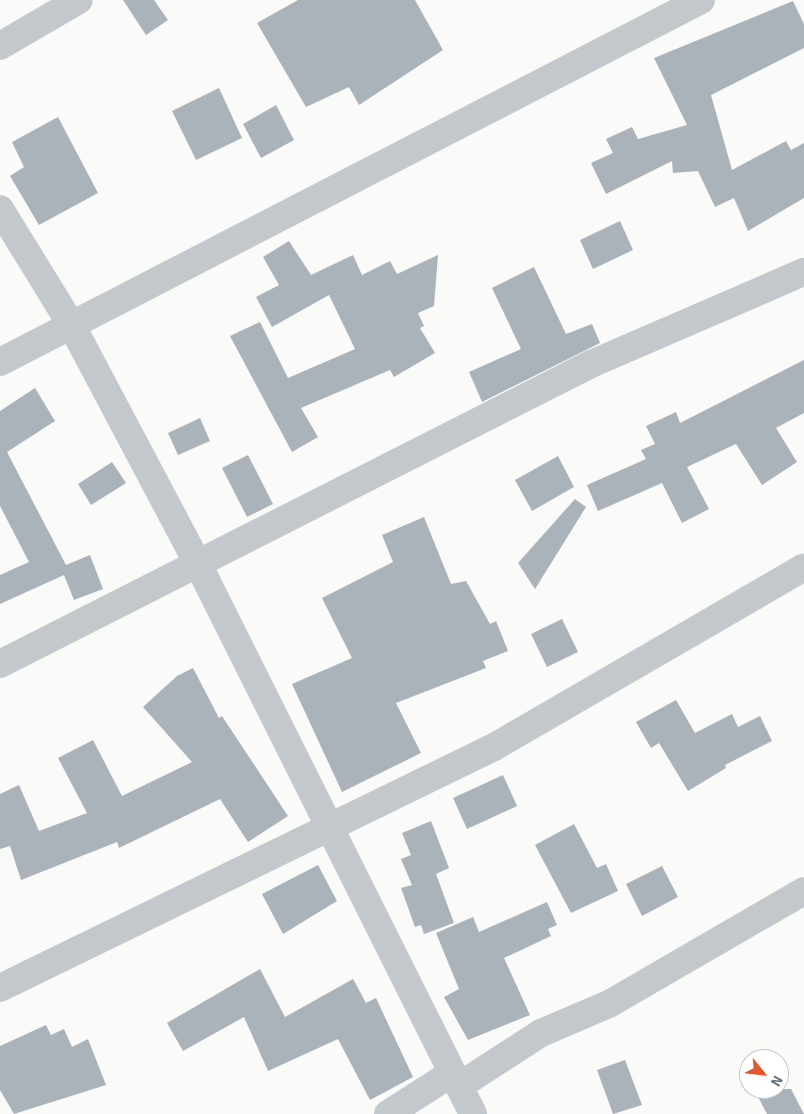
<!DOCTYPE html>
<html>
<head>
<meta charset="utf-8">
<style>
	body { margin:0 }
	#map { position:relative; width:804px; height:1114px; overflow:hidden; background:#fafaf8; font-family:Signika,sans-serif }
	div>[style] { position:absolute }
	.building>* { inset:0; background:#aab3b9 }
	.minor>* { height:28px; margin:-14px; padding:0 14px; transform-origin:14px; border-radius:14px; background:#c3c8cc }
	span { translate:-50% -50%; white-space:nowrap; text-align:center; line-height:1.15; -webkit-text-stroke:5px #fff; paint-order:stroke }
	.north { position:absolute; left:739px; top:1049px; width:50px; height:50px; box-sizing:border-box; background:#fff; border:1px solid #c1c8cd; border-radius:50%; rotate:119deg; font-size:14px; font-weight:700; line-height:20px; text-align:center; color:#657683 }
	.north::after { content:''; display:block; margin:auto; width:18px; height:22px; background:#e4572e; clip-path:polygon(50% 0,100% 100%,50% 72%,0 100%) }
</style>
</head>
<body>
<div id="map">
	<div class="building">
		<div style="clip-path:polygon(123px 0,154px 0,168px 20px,146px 35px)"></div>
		<div style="clip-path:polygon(298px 0,415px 0,443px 50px,359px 105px,349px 87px,306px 107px,257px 23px)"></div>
		<div style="clip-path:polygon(793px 1px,804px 24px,804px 48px,711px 95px,732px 170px,786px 141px,791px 150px,804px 143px,804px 198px,748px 231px,734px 198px,715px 207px,698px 171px,673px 173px,672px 161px,606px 194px,591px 163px,613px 153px,606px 139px,632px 127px,638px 139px,687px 125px,654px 58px)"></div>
		<div style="clip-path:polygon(219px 88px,242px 138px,196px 160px,172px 111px)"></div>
		<div style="clip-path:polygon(276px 105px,294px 140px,261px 158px,243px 124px)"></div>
		<div style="clip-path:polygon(58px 117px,98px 193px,39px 225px,10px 176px,24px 167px,12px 142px)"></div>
		<div style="clip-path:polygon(620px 221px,633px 250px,593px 269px,580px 240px)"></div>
		<div style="clip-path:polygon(289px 241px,311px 275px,353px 255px,362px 275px,390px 261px,397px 274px,438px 255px,434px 306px,418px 313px,424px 326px,420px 328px,435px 353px,394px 377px,390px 370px,301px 408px,318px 437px,292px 452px,230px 336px,260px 322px,288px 378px,355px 349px,329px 295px,272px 327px,256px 297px,279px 285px,263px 257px)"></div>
		<div style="clip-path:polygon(534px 267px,566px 334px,592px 324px,600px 343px,482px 402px,469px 372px,521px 349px,492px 288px)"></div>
		<div style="clip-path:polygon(804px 360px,804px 413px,776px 428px,797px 462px,762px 485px,736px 444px,687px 467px,709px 509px,682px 523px,662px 483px,598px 511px,587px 485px,646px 459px,641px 450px,655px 444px,646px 426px,676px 412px,680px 423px)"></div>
		<div style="clip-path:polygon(35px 388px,55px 421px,7px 452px,66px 565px,90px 555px,103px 589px,74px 600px,64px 575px,0 604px,0 575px,29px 562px,0 506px,0 411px)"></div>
		<div style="clip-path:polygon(200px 418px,210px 441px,178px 455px,168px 433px)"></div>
		<div style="clip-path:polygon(248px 455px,273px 504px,247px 517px,222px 468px)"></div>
		<div style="clip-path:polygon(558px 456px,574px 487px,532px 511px,515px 480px)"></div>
		<div style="clip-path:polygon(112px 462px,126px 483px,91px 505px,78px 484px)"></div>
		<div style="clip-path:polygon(575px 499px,586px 507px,535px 589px,518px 563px)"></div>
		<div style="clip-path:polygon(424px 517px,451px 584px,466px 581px,490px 624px,496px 621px,508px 651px,483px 661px,486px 668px,396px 703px,421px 753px,342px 792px,292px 684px,352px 658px,322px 598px,393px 562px,382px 535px)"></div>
		<div style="clip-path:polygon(562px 619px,578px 652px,547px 667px,531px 634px)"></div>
		<div style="clip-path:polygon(193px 668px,219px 718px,222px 716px,288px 816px,248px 842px,220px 799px,119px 848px,117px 842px,21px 880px,10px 846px,0 849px,0 794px,19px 785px,39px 831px,87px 813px,58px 758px,93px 740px,122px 796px,192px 762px,143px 707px,177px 676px)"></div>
		<div style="clip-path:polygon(676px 700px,695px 733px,732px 714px,738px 727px,760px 716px,772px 741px,725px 765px,726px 768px,688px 791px,659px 743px,651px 748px,636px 722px)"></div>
		<div style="clip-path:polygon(503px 775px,517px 806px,467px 829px,453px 798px)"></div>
		<div style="clip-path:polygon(431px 821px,449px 868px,436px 874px,454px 923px,424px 934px,421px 925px,415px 927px,401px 888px,412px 885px,401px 859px,411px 855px,402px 833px)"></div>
		<div style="clip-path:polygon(574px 824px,597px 868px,606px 864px,618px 891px,571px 913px,535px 845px)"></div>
		<div style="clip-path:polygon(318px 865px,337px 901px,283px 934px,262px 894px)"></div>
		<div style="clip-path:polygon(662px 866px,678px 897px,642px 916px,626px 884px)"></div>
		<div style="clip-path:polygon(547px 902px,557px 925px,548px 929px,551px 936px,504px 958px,530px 1015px,468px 1040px,444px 997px,459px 989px,436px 933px,473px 917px,479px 932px)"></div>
		<div style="clip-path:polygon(260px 969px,285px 1017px,353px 979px,366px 1003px,376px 998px,413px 1077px,370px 1100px,338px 1039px,268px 1071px,244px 1017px,183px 1051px,167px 1023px)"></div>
		<div style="clip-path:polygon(46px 1025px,51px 1035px,64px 1029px,72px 1047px,88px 1039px,106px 1085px,14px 1114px,0 1090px,0 1046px)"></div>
		<div style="clip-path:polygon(625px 1060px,642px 1105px,613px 1114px,597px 1070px)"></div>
		<div style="clip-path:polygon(754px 1089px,791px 1089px,804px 1114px,767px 1114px)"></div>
	</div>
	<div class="minor">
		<div style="left:0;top:46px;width:91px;rotate:-30.2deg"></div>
		<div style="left:0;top:209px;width:137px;rotate:58.4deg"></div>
		<div style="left:72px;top:326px;width:269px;rotate:62.1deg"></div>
		<div style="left:198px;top:564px;width:615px;rotate:63.43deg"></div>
		<div style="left:0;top:362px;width:789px;rotate:-27.31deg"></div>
		<div style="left:0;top:664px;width:663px;rotate:-26.91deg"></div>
		<div style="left:591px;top:364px;width:232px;rotate:-23.4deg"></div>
		<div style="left:0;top:988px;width:550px;rotate:-26.01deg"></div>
		<div style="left:494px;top:747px;width:358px;rotate:-30.1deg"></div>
		<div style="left:459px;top:1086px;width:98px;rotate:-32.9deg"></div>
		<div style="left:541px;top:1033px;width:74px;rotate:-23.1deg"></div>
		<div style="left:609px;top:1004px;width:225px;rotate:-30.1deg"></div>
		<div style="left:388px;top:1114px;width:76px;rotate:-32.6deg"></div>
	</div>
	<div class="north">N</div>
</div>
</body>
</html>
